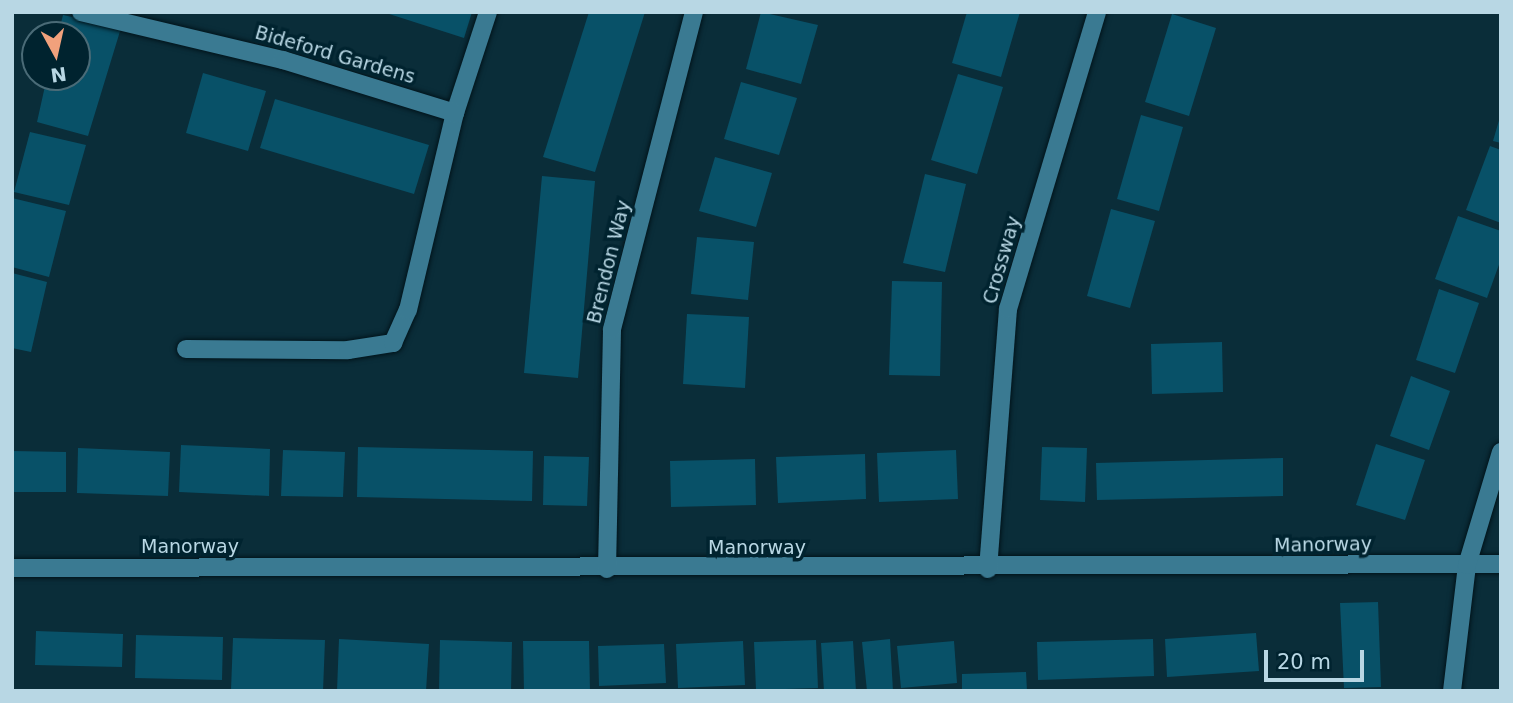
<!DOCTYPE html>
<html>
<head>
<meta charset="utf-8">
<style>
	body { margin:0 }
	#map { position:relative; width:1513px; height:703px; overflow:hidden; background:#0a2d39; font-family:"DejaVu Sans",sans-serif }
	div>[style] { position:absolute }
	.building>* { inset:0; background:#085168 }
	.roads { filter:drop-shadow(0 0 2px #02141b) drop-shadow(0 0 2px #02141b) }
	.service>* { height:18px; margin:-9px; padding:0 9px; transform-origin:9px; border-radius:9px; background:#3a7a92 }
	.minor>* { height:18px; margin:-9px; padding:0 9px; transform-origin:9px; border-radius:9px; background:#3a7a92 }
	span { translate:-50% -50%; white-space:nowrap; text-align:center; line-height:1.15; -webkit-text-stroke:7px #00232f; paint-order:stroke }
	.street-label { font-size:19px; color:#b8d7e4 }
	.frame { position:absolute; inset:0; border:14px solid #b8d7e4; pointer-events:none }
	.north { position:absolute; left:21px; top:21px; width:70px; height:70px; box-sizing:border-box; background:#00232f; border:2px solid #4a6b77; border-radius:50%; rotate:172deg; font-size:19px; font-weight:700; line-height:28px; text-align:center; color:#b8d7e4 }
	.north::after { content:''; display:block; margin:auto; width:24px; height:32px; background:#f1a17c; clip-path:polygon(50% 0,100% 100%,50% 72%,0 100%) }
	.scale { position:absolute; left:1264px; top:650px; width:100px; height:32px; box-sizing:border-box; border:4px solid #b8d7e4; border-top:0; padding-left:9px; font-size:21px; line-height:24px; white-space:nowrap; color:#b8d7e4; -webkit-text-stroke:5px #00232f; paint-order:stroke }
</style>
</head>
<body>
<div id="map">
	<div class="building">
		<div style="clip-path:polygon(383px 12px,472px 12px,464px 38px)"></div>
		<div style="clip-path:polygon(589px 12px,645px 12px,595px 172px,543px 157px)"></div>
		<div style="clip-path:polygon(761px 12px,818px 25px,801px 84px,746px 69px)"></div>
		<div style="clip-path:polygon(967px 12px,1020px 12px,1001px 77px,952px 63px)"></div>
		<div style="clip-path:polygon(1172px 14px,1216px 28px,1189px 116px,1145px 102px)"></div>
		<div style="clip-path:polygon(63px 15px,121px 28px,88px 136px,37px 122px,47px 77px,77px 77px,77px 35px,58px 35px)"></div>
		<div style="clip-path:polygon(203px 73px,266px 91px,248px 151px,186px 133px)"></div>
		<div style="clip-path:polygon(958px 74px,1003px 87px,977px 174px,931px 160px)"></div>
		<div style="clip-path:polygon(741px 82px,797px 98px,779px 155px,724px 139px)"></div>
		<div style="clip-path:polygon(275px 99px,429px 145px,414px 194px,260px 148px)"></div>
		<div style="clip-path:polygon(1141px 115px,1183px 127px,1159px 211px,1117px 199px)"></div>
		<div style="clip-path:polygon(1500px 117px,1501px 117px,1501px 143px,1493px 141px)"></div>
		<div style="clip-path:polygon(30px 132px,86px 145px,69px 205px,14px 192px)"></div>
		<div style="clip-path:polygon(1490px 146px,1501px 150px,1501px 223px,1466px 210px)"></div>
		<div style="clip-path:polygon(715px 157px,772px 173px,756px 227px,699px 211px)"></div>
		<div style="clip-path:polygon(925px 174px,966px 184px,945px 272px,903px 263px)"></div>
		<div style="clip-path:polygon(542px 176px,595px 181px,578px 378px,524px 373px)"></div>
		<div style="clip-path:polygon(12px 198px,66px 211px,49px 277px,12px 267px)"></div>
		<div style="clip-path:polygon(1111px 209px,1155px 221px,1130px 308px,1087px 296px)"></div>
		<div style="clip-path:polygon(1458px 216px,1501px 231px,1501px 259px,1487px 298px,1435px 279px)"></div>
		<div style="clip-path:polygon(697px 237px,754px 242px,748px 300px,691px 294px)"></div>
		<div style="clip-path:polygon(12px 273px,47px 282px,31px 352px,12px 348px)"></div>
		<div style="clip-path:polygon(892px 281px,942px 282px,940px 376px,889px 375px)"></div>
		<div style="clip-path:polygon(1439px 289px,1479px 303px,1455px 373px,1416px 360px)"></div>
		<div style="clip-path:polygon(687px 314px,749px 317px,745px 388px,683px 384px)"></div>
		<div style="clip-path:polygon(1222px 342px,1223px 392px,1152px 394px,1151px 344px)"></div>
		<div style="clip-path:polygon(1411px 376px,1450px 391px,1429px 450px,1390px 436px)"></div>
		<div style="clip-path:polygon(1376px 444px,1425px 460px,1405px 520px,1356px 505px)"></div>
		<div style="clip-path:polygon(181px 445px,270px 449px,269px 496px,179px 492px)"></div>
		<div style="clip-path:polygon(358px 447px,533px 451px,532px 501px,357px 497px)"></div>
		<div style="clip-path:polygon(1042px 447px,1087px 448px,1085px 502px,1040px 500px)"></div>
		<div style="clip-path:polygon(78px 448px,170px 452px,168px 496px,77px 493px)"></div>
		<div style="clip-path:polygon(283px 450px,345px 452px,343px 497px,281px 496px)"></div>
		<div style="clip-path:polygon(956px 450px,958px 499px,879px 502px,877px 453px)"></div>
		<div style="clip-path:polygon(12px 451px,66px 452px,66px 492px,12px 492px)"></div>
		<div style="clip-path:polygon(865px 454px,866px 499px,778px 503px,776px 457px)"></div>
		<div style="clip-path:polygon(544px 456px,589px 457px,587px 506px,543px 505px)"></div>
		<div style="clip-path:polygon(1283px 458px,1283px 496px,1097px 500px,1096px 463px)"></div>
		<div style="clip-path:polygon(755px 459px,756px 505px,671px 507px,670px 461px)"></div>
		<div style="clip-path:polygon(1378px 602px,1381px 687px,1344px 688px,1340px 603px)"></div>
		<div style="clip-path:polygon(36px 631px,123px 634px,122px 667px,35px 665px)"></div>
		<div style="clip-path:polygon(1256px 633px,1259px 671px,1167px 677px,1165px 639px)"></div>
		<div style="clip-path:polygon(136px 635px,223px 637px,222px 680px,135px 678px)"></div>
		<div style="clip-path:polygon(233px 638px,325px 640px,323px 691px,231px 690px)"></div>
		<div style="clip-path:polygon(339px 639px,429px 644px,426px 691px,337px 691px)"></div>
		<div style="clip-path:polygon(890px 639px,893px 691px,867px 691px,862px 642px)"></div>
		<div style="clip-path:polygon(1153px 639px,1154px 676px,1038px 680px,1037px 642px)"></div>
		<div style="clip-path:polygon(440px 640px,512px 642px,511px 691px,439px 691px)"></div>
		<div style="clip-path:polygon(816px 640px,818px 688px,756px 690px,754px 642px)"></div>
		<div style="clip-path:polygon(523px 641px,589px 641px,590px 691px,524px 691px)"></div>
		<div style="clip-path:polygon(743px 641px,745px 685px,678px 688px,676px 644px)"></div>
		<div style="clip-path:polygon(853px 641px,856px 691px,824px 691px,821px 643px)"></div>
		<div style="clip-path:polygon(954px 641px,957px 683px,901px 688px,897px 646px)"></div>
		<div style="clip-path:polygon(664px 644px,666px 683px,599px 686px,598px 646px)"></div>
		<div style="clip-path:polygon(1026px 672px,1027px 691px,962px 691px,962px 674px)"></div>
	</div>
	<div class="roads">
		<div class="service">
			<div style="left:186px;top:349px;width:162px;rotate:0.4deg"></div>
			<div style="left:348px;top:350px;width:46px;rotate:-8.8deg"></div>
			<div style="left:393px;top:343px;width:36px;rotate:-66deg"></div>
			<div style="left:408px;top:310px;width:203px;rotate:-76.6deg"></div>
			<div style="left:455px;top:113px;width:106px;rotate:-71.9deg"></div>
		</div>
		<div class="minor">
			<div style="left:81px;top:12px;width:208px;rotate:13.4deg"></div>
			<div style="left:283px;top:60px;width:180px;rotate:17.1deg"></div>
			<div style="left:12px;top:568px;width:1489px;rotate:-0.15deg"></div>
			<div style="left:607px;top:569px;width:240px;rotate:-88.8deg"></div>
			<div style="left:612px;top:329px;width:327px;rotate:-75.5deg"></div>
			<div style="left:988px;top:569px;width:261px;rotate:-85.6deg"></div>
			<div style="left:1008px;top:309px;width:310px;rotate:-73.3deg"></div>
			<div style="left:1452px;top:691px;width:127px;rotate:-83.2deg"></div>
			<div style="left:1467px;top:565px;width:118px;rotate:-73.3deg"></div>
		</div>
	</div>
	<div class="street-label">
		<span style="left:335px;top:55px;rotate:16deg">Bideford Gardens</span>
		<span style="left:1002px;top:260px;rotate:-74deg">Crossway</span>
		<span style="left:609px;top:262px;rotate:-76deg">Brendon Way</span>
		<span style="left:1323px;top:545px;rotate:-1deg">Manorway</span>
		<span style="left:190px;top:547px">Manorway</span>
		<span style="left:757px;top:548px">Manorway</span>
	</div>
	<div class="frame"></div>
	<div class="north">N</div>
	<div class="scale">20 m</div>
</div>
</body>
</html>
